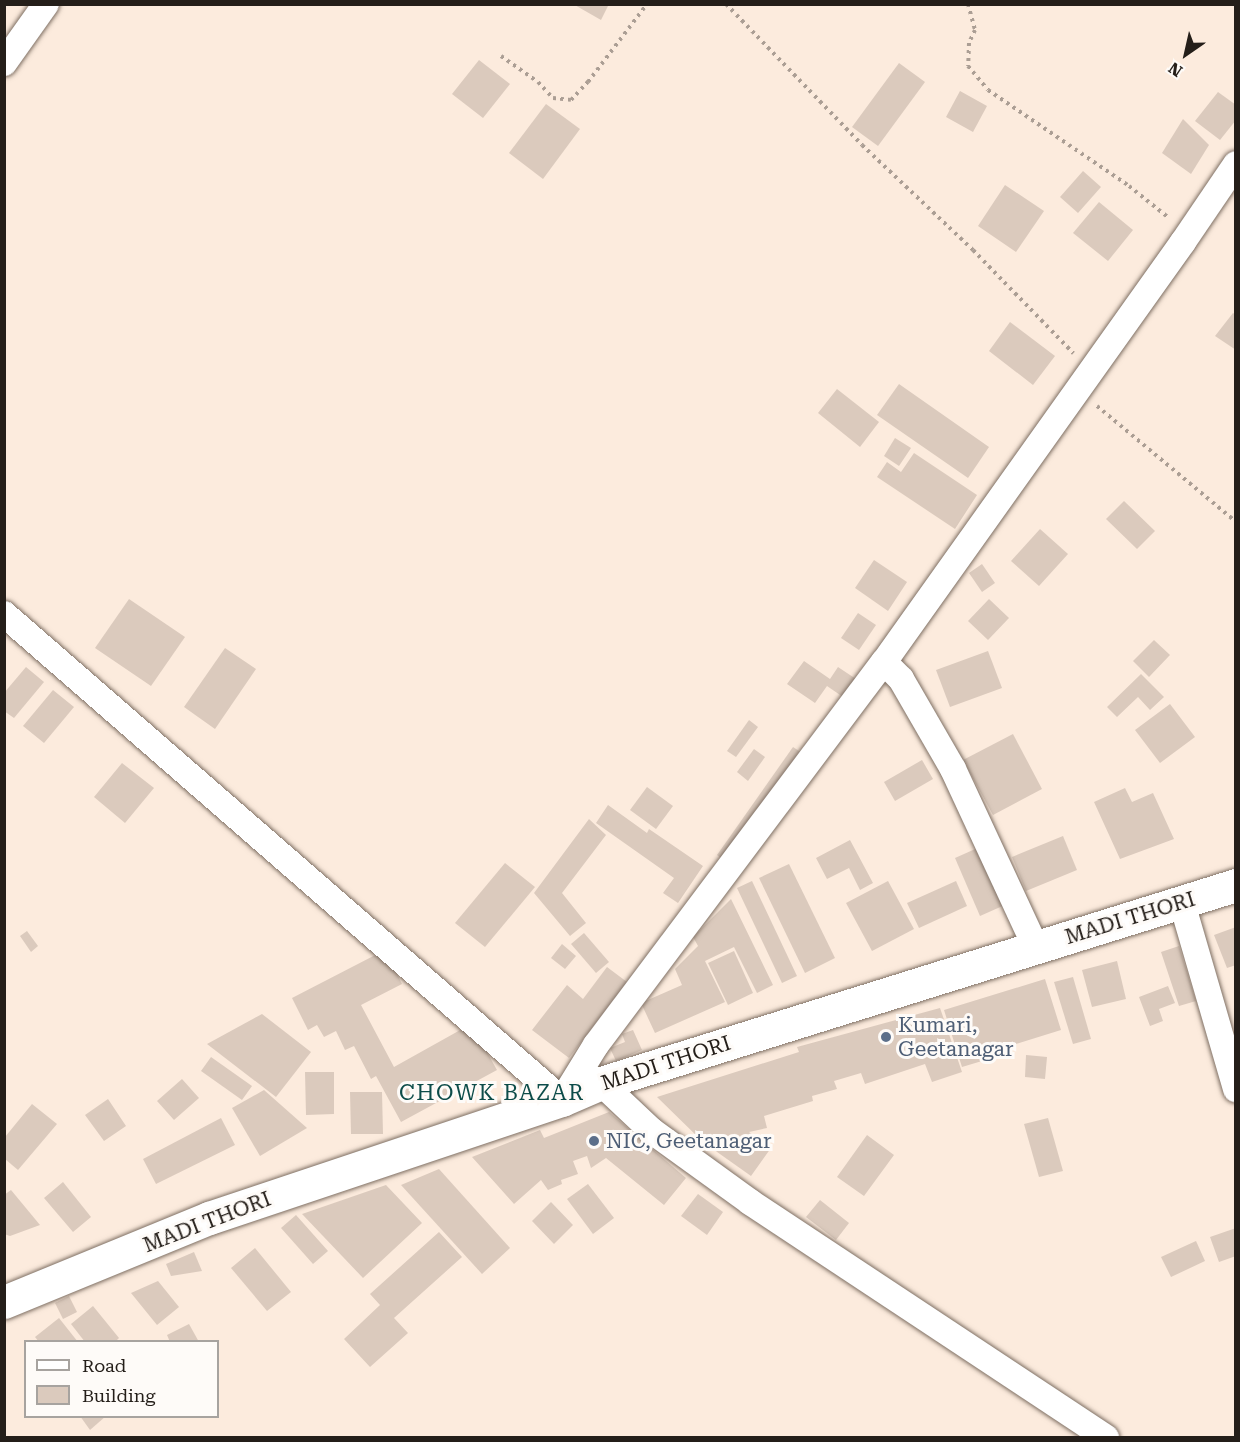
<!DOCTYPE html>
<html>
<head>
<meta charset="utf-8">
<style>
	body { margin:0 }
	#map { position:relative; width:1240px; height:1442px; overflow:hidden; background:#fcebdd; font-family:"Roboto Serif",serif }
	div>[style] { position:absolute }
	.building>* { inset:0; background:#dbcabd }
	.path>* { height:4px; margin-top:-2px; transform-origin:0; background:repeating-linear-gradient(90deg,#ab9e94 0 3px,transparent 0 7.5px) }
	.roads { filter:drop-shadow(0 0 2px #7e6f63) drop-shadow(0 0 2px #7e6f63) }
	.street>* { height:26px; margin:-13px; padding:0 13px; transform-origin:13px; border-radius:13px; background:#fff }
	.secondary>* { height:33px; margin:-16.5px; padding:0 16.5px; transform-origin:16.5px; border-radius:16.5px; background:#fff }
	.dots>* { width:16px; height:16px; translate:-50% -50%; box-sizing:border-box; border:3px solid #fefbf8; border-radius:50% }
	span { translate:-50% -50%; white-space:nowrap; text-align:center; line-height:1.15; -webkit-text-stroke:6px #fefbf8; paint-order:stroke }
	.street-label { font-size:21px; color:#241e19 }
	.service-label { font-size:21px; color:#4e5e75 }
	.left { translate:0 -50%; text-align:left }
	.neighbourhood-label { font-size:22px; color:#0d4c49; letter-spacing:1.5px }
	.frame { position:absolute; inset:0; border:6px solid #241e19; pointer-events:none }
	.legend { position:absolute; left:24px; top:1340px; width:195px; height:78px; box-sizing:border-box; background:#fefbf8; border:2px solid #a7a39f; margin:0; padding:8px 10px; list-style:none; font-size:18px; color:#241e19 }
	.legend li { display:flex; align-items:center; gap:12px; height:30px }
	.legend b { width:30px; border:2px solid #a7a39f }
	.north { position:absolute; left:1156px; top:24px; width:60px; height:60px; -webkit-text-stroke:4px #fefbf8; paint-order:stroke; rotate:214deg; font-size:16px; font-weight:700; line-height:24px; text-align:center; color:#241e19 }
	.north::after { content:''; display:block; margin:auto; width:21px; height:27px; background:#241e19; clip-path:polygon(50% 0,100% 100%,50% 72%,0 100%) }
</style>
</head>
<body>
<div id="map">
	<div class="building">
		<div style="clip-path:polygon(573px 4px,609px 4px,601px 20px)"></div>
		<div style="clip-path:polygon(479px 60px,510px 84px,483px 118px,452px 94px)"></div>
		<div style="clip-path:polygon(899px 63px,925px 82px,878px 146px,852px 127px)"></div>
		<div style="clip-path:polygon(960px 91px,987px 106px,973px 132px,946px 117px)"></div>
		<div style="clip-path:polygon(1218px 92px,1236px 105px,1236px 120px,1220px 140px,1195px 121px)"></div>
		<div style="clip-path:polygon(546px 104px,580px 129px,543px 179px,509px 153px)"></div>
		<div style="clip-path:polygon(1183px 119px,1209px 145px,1191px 174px,1162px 153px)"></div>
		<div style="clip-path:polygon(1083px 171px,1101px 187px,1078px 213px,1060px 197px)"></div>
		<div style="clip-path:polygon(1005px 185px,1044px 211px,1016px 252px,978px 226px)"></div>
		<div style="clip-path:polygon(1099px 202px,1133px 230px,1108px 261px,1073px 233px)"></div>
		<div style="clip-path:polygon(1233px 313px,1236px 315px,1236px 350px,1215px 336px)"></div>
		<div style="clip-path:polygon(1010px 322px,1055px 356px,1033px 385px,989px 351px)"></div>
		<div style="clip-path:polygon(899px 384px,989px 447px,968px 478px,877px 415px)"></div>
		<div style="clip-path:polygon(837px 389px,879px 422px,860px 447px,818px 413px)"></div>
		<div style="clip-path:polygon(895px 438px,911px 448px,899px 466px,884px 456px)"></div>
		<div style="clip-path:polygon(914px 453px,977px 495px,955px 529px,877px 477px,887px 462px,901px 472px)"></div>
		<div style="clip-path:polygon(1124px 501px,1155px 531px,1137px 549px,1106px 519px)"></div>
		<div style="clip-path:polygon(1040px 529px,1068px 554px,1039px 586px,1011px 561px)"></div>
		<div style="clip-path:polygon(874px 560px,907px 582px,888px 611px,855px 588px)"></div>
		<div style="clip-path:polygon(982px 564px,995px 583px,982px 592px,969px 573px)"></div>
		<div style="clip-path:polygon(129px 599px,185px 637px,151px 686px,95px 648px)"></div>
		<div style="clip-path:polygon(989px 599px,1009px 618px,988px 640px,968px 621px)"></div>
		<div style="clip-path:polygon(858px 613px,876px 625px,859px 650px,841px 638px)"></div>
		<div style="clip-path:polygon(1154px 640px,1170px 655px,1149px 677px,1133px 661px)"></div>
		<div style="clip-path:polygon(225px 648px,256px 669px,215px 729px,184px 707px)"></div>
		<div style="clip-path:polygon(988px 651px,1002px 688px,950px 707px,936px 670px)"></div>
		<div style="clip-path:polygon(804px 661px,830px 679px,838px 667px,856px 679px,843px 697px,827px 686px,815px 703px,787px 684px)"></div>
		<div style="clip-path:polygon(26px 667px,44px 682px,14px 718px,4px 711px,4px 693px)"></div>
		<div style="clip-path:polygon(1141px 674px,1164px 697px,1150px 710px,1138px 697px,1117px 717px,1107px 707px)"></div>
		<div style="clip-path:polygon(53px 690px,74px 707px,44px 743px,23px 726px)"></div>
		<div style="clip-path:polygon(1170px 704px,1195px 737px,1160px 763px,1135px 730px)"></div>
		<div style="clip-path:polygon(749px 720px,758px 727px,736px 757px,727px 751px)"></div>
		<div style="clip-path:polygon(1013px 734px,1042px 789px,993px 815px,963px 760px)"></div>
		<div style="clip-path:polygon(793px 747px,802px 753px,726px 862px,717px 855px)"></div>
		<div style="clip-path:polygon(754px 749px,765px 757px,748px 781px,737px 772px)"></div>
		<div style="clip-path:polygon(922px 760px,933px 779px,895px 801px,884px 782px)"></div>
		<div style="clip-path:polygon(122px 763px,154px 788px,125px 823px,94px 797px)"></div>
		<div style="clip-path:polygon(647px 787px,673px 806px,656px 829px,630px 810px)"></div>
		<div style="clip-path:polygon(1125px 788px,1132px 802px,1153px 793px,1174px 839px,1120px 859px,1094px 802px)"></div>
		<div style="clip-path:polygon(608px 805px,647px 833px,649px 829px,703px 866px,678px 903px,663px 893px,674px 878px,596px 823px)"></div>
		<div style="clip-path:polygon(589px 819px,606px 835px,562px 893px,586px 923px,570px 936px,534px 893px)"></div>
		<div style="clip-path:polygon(1063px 836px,1077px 870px,1026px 891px,1012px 857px)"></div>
		<div style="clip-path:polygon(850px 840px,873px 883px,860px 890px,849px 868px,827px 879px,816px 858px)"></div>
		<div style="clip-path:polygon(982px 846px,1007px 904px,980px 916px,955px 858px)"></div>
		<div style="clip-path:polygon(505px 863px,535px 887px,485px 947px,455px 923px)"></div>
		<div style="clip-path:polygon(789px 864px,835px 958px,805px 973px,759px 878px)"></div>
		<div style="clip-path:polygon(752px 881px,797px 976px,782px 983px,737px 888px)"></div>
		<div style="clip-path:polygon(888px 881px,914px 929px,872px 951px,846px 903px)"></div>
		<div style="clip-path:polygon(956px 881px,967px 906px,919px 928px,907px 903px)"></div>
		<div style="clip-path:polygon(731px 899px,773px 985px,757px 993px,734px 947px,705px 961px,725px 1002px,655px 1033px,641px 1003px,682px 985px,675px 969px,698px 946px,693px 937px)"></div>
		<div style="clip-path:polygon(1236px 927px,1236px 965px,1227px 968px,1214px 935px)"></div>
		<div style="clip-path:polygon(27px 931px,38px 946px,31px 952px,20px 936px)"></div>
		<div style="clip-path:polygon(584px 933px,609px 962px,596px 973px,571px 944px)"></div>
		<div style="clip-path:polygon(562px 944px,576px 956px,565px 969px,551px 958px)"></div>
		<div style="clip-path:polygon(1179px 946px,1196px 1001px,1179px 1006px,1161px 952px)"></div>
		<div style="clip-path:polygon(385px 950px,402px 984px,361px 1005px,394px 1067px,471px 1024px,497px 1070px,401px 1122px,376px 1076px,371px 1079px,354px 1046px,345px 1050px,336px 1031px,324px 1037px,317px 1025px,308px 1030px,292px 998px)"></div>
		<div style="clip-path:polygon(734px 951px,753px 993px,728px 1005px,708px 963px)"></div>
		<div style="clip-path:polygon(1117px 961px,1126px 999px,1092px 1007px,1082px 970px)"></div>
		<div style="clip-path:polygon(607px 967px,627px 982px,569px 1058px,532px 1030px,567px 985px,583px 999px)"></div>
		<div style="clip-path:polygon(1073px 977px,1091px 1039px,1073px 1044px,1054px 982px)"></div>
		<div style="clip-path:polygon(1045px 979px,1061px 1030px,1000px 1049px,1002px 1055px,962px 1067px,944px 1010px)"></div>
		<div style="clip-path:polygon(1168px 986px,1175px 1003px,1159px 1009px,1163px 1021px,1150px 1026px,1139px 997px)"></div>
		<div style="clip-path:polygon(940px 1008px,962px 1072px,932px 1082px,925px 1064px,865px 1084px,861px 1073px,834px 1081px,837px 1089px,812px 1096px,813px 1101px,764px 1116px,767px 1128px,749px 1132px,771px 1148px,751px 1176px,703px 1142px,657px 1097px,799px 1052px,797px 1047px)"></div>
		<div style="clip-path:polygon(262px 1014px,311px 1052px,276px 1097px,207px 1044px)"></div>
		<div style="clip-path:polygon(633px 1030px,642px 1050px,616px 1061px,610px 1048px,625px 1042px,622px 1034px)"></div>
		<div style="clip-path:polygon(1026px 1055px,1047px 1057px,1045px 1079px,1025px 1077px)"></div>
		<div style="clip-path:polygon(211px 1057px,252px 1086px,242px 1100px,201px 1071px)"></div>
		<div style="clip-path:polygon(305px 1072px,334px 1072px,334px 1114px,306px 1115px)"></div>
		<div style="clip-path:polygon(182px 1079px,199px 1098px,174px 1120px,157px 1101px)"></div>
		<div style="clip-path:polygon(264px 1090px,307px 1128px,260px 1156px,232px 1108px)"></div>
		<div style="clip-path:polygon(350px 1092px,382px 1092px,383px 1134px,351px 1134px)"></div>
		<div style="clip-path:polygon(108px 1099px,126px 1126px,104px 1141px,85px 1115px)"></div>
		<div style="clip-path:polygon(32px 1104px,57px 1124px,18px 1170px,5px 1159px,5px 1137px)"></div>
		<div style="clip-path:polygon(609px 1112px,686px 1178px,664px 1205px,606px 1158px,591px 1168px,587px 1156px,573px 1161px,578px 1174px,561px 1180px,562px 1184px,548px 1190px,541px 1180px,514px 1204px,472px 1157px,540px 1130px,544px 1138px)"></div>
		<div style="clip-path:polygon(221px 1118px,235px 1145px,156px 1184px,143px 1159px)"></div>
		<div style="clip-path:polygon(1048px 1118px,1063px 1171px,1039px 1177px,1024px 1124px)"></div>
		<div style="clip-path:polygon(867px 1135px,894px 1155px,864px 1196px,837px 1177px)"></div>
		<div style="clip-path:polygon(439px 1169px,510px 1248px,482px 1274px,401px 1185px)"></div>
		<div style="clip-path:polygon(63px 1182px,91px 1217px,73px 1232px,44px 1198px)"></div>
		<div style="clip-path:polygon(588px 1184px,614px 1218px,593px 1234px,567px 1199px)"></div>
		<div style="clip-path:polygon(386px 1185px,422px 1223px,363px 1278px,302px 1214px)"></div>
		<div style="clip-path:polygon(11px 1190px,40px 1225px,10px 1236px,4px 1234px,4px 1195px)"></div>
		<div style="clip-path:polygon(698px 1194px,723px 1212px,707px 1235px,681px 1216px)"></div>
		<div style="clip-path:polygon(820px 1200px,849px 1223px,836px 1240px,806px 1217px)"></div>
		<div style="clip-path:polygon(551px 1202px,573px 1225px,554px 1244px,532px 1221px)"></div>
		<div style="clip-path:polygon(296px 1215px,328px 1251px,313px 1264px,281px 1228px)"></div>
		<div style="clip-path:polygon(1236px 1228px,1236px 1256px,1219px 1262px,1210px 1237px)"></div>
		<div style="clip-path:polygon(439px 1232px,462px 1257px,394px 1318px,408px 1333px,370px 1367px,344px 1339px,380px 1305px,370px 1294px)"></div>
		<div style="clip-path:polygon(1196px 1241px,1205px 1261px,1171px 1277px,1161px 1257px)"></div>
		<div style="clip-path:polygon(255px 1248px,291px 1292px,267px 1311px,231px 1268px)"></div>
		<div style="clip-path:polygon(194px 1252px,202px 1271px,171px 1276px,166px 1264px)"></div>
		<div style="clip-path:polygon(158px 1281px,179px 1307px,157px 1325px,131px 1293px)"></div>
		<div style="clip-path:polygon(69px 1296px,77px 1312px,63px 1319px,55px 1303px)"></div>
		<div style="clip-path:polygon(93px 1306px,119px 1338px,115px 1342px,85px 1342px,71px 1324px)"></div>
		<div style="clip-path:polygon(59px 1318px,78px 1342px,39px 1342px,35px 1337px)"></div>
		<div style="clip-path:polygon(189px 1324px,199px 1342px,170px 1342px,167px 1335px)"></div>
		<div style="clip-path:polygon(80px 1416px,106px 1416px,90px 1430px)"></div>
	</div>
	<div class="path">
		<div style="left:726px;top:4px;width:196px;rotate:46deg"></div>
		<div style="left:862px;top:145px;width:153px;rotate:43.4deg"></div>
		<div style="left:973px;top:250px;width:144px;rotate:45.8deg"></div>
		<div style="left:968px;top:4px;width:27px;rotate:75deg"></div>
		<div style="left:975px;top:30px;width:14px;rotate:115deg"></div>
		<div style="left:969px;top:43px;width:23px;rotate:92deg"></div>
		<div style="left:968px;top:66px;width:31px;rotate:50deg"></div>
		<div style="left:988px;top:90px;width:171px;rotate:34.2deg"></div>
		<div style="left:1129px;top:186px;width:51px;rotate:38.7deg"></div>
		<div style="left:501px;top:56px;width:45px;rotate:35.1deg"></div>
		<div style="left:538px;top:82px;width:22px;rotate:47deg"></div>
		<div style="left:553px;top:98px;width:18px;rotate:6deg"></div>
		<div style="left:571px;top:100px;width:25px;rotate:-47deg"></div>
		<div style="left:588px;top:82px;width:98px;rotate:-52.9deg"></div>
		<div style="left:1097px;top:406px;width:181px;rotate:39.8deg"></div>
	</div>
	<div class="roads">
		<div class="street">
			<div style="left:4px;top:63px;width:72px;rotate:-54.6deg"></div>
			<div style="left:4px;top:614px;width:740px;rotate:41.05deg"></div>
			<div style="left:562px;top:1100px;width:65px;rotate:-58.3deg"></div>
			<div style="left:596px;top:1045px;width:479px;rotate:-53.1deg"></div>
			<div style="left:884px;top:662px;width:516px;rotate:-54.55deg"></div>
			<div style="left:1183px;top:242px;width:94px;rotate:-55.8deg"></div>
			<div style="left:884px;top:662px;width:24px;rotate:45deg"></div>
			<div style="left:901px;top:679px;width:104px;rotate:60deg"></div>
			<div style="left:953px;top:769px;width:197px;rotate:65.1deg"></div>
			<div style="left:1182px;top:903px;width:194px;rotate:73.8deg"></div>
			<div style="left:601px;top:1083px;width:70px;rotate:43.3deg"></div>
			<div style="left:652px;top:1131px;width:121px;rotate:35.9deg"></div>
			<div style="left:750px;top:1202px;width:427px;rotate:33.5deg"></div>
		</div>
		<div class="secondary">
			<div style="left:4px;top:1302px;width:222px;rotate:-22.3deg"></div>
			<div style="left:209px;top:1218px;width:372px;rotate:-18.5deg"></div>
			<div style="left:562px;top:1100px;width:43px;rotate:-23.6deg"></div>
			<div style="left:601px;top:1083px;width:665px;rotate:-17.32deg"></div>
		</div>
	</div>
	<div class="dots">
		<div style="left:886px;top:1037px;background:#5c6f8a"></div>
		<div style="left:594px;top:1141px;background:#5c6f8a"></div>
	</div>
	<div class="street-label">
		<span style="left:1130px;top:918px;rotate:-17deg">MADI THORI</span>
		<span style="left:666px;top:1063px;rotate:-18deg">MADI THORI</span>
		<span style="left:207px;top:1222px;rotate:-21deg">MADI THORI</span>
	</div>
	<div class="service-label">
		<span class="left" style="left:898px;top:1037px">Kumari,<br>Geetanagar</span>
		<span class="left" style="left:606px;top:1141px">NIC, Geetanagar</span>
	</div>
	<div class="neighbourhood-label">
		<span style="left:492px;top:1093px">CHOWK BAZAR</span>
	</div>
	<div class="frame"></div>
	<ul class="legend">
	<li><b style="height:8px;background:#fff"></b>Road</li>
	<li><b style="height:16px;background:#dbcabd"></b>Building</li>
	</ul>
	<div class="north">N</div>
</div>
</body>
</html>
